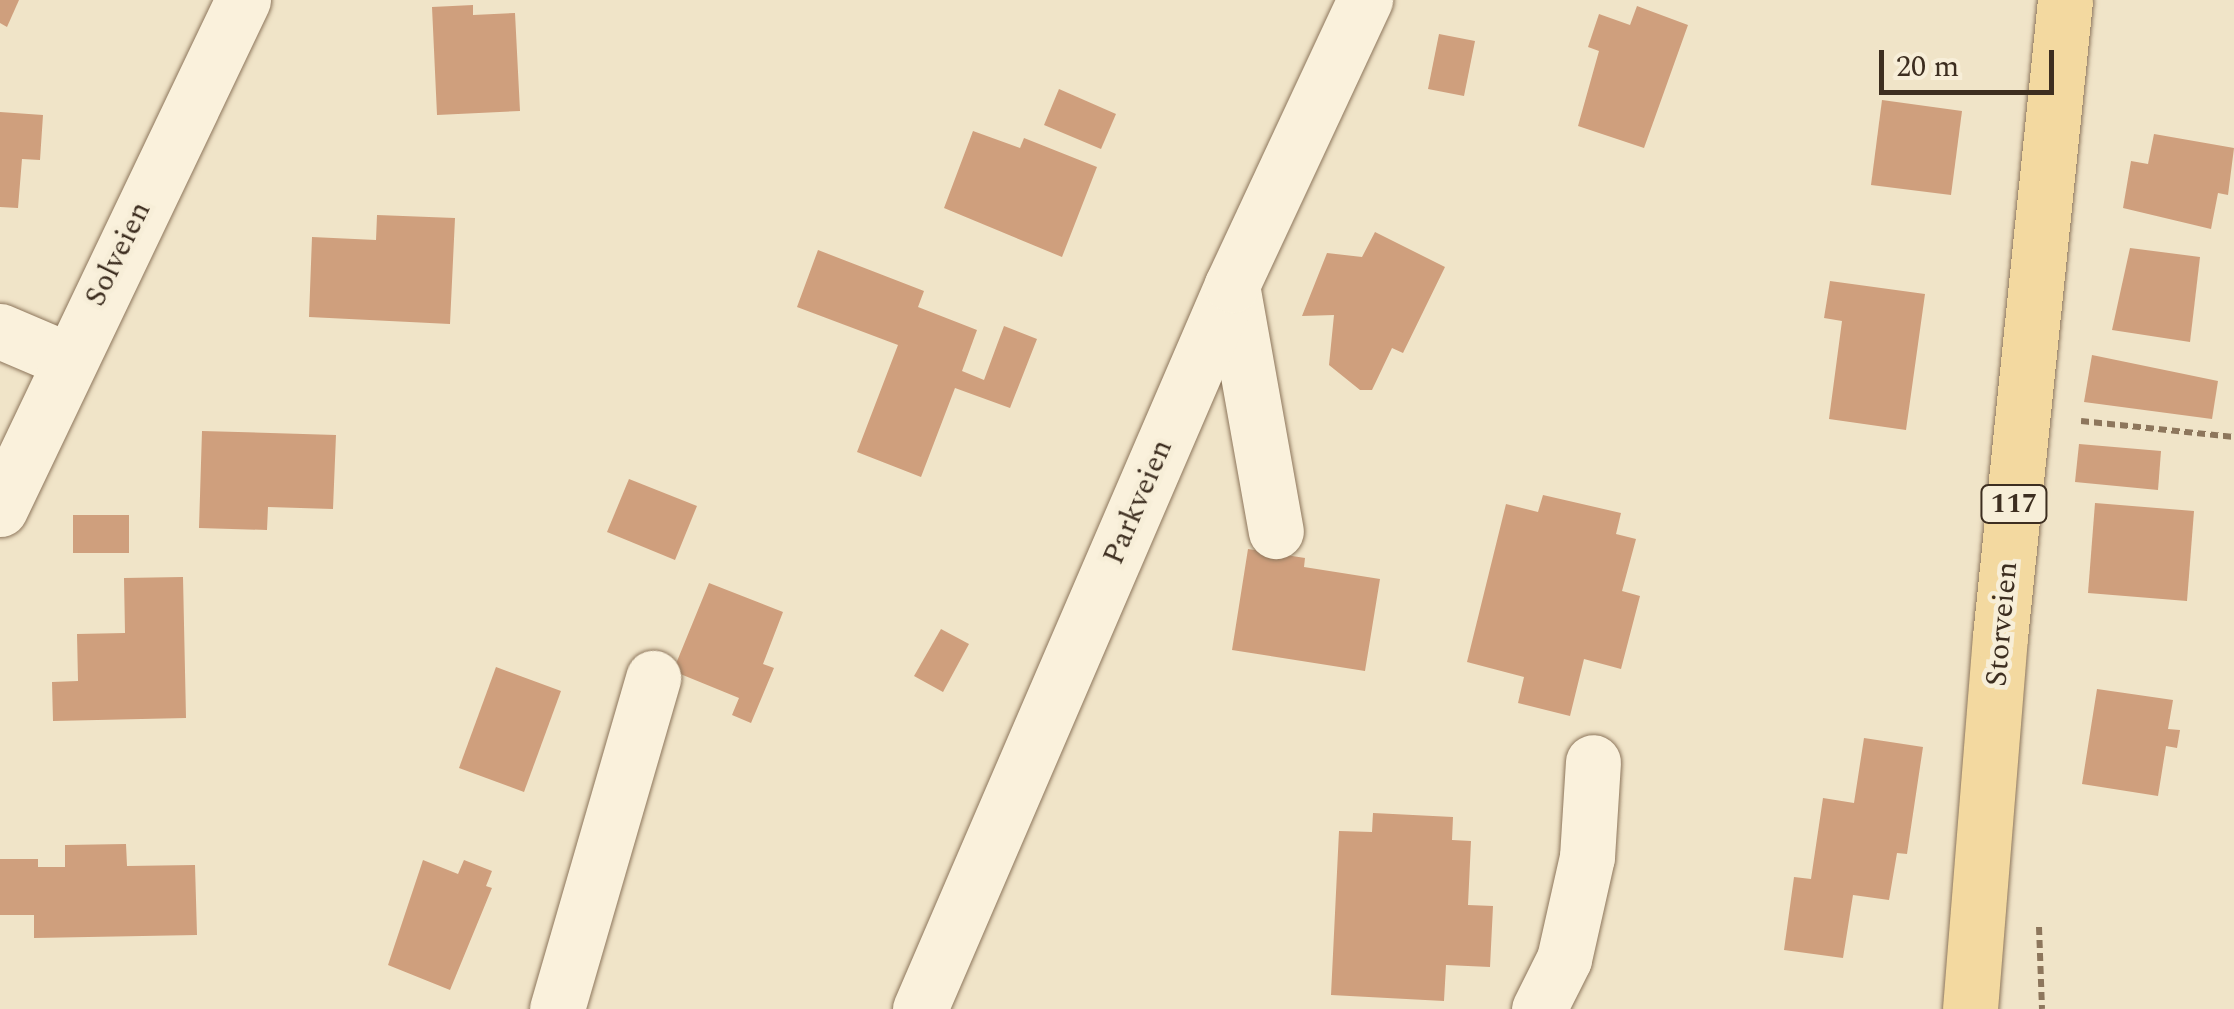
<!DOCTYPE html>
<html>
<head>
<meta charset="utf-8">
<style>
	body { margin:0 }
	#map { position:relative; width:2234px; height:1009px; overflow:hidden; background:#f0e4c8; font-family:Spectral,serif }
	div>[style] { position:absolute }
	.building>* { inset:0; background:#cf9f7d }
	.path>* { height:6px; margin-top:-3px; transform-origin:0; background:repeating-linear-gradient(90deg,#8d765c 0 8px,transparent 0 13px) }
	.roads { filter:drop-shadow(0 0 2px #8d765c) drop-shadow(0 0 2px #8d765c) }
	.minor>* { height:55px; margin:-27.5px; padding:0 27.5px; transform-origin:27.5px; border-radius:27.5px; background:#faf1dc }
	.major>* { height:55px; margin:-27.5px; padding:0 27.5px; transform-origin:27.5px; border-radius:27.5px; background:#f3d9a0 }
	span { translate:-50% -50%; white-space:nowrap; text-align:center; line-height:1.15; -webkit-text-stroke:9px #f7eed8; paint-order:stroke }
	.shield-label span { padding:2px 8px; background:#f7eed8; border:2px solid; border-radius:8px; -webkit-text-stroke-width:0 }
	.shield-label { font-size:28px; color:#3d2e20; font-weight:700 }
	.street-label { font-size:30px; color:#3d2e20 }
	.scale { position:absolute; left:1879px; top:50px; width:175px; height:45px; box-sizing:border-box; border:5px solid #3d2e20; border-top:0; padding-left:12px; font-size:30px; line-height:35px; white-space:nowrap; color:#3d2e20; -webkit-text-stroke:8px #f7eed8; paint-order:stroke }
</style>
</head>
<body>
<div id="map">
	<div class="building">
		<div style="clip-path:polygon(0 0,19px 0,7px 27px,0 23px)"></div>
		<div style="clip-path:polygon(473px 5px,473px 15px,515px 13px,520px 111px,437px 115px,432px 7px)"></div>
		<div style="clip-path:polygon(1637px 6px,1688px 25px,1644px 148px,1578px 126px,1599px 51px,1588px 47px,1599px 14px,1630px 25px)"></div>
		<div style="clip-path:polygon(1439px 34px,1475px 41px,1464px 96px,1428px 89px)"></div>
		<div style="clip-path:polygon(1059px 89px,1116px 114px,1101px 149px,1044px 125px)"></div>
		<div style="clip-path:polygon(1882px 100px,1962px 111px,1951px 195px,1871px 185px)"></div>
		<div style="clip-path:polygon(0 112px,43px 115px,40px 160px,22px 159px,18px 208px,0 207px)"></div>
		<div style="clip-path:polygon(973px 131px,1020px 148px,1024px 138px,1097px 167px,1062px 257px,944px 208px)"></div>
		<div style="clip-path:polygon(2154px 134px,2234px 148px,2228px 195px,2218px 193px,2211px 229px,2123px 208px,2131px 161px,2148px 164px)"></div>
		<div style="clip-path:polygon(377px 215px,455px 218px,450px 324px,309px 317px,312px 237px,376px 240px)"></div>
		<div style="clip-path:polygon(1375px 232px,1445px 267px,1403px 353px,1392px 348px,1372px 390px,1360px 390px,1329px 365px,1334px 315px,1302px 316px,1327px 253px,1362px 257px)"></div>
		<div style="clip-path:polygon(2130px 248px,2200px 257px,2190px 342px,2112px 330px)"></div>
		<div style="clip-path:polygon(818px 250px,924px 291px,918px 307px,977px 330px,962px 371px,984px 380px,1004px 326px,1037px 339px,1010px 408px,955px 388px,921px 477px,857px 452px,898px 345px,797px 307px)"></div>
		<div style="clip-path:polygon(1830px 281px,1925px 294px,1906px 430px,1829px 419px,1842px 321px,1824px 318px)"></div>
		<div style="clip-path:polygon(2092px 355px,2218px 381px,2212px 419px,2084px 402px)"></div>
		<div style="clip-path:polygon(202px 431px,336px 435px,333px 509px,268px 507px,267px 530px,199px 528px)"></div>
		<div style="clip-path:polygon(2079px 444px,2161px 451px,2158px 490px,2075px 482px)"></div>
		<div style="clip-path:polygon(629px 479px,697px 506px,675px 560px,607px 532px)"></div>
		<div style="clip-path:polygon(1543px 495px,1621px 513px,1616px 534px,1636px 539px,1622px 591px,1640px 596px,1621px 669px,1584px 659px,1570px 716px,1518px 703px,1524px 677px,1467px 662px,1506px 504px,1538px 512px)"></div>
		<div style="clip-path:polygon(2095px 503px,2194px 511px,2187px 601px,2088px 593px)"></div>
		<div style="clip-path:polygon(73px 515px,129px 515px,129px 553px,73px 553px)"></div>
		<div style="clip-path:polygon(1248px 549px,1305px 558px,1304px 567px,1380px 579px,1365px 671px,1232px 650px)"></div>
		<div style="clip-path:polygon(183px 577px,186px 718px,53px 721px,52px 682px,78px 681px,77px 634px,125px 633px,124px 578px)"></div>
		<div style="clip-path:polygon(709px 583px,783px 612px,763px 664px,774px 668px,751px 723px,732px 715px,739px 698px,673px 671px)"></div>
		<div style="clip-path:polygon(941px 629px,969px 644px,943px 692px,914px 676px)"></div>
		<div style="clip-path:polygon(496px 667px,561px 691px,524px 792px,459px 768px)"></div>
		<div style="clip-path:polygon(2097px 689px,2173px 700px,2168px 729px,2180px 730px,2177px 748px,2166px 746px,2158px 796px,2082px 784px)"></div>
		<div style="clip-path:polygon(1864px 738px,1923px 747px,1907px 854px,1897px 853px,1889px 900px,1853px 895px,1843px 958px,1784px 950px,1794px 877px,1811px 879px,1823px 798px,1854px 803px)"></div>
		<div style="clip-path:polygon(1373px 813px,1453px 817px,1452px 840px,1471px 841px,1468px 905px,1493px 906px,1490px 967px,1446px 965px,1444px 1001px,1331px 995px,1339px 831px,1372px 832px)"></div>
		<div style="clip-path:polygon(126px 844px,127px 866px,195px 865px,197px 935px,34px 938px,34px 915px,0 915px,0 859px,38px 859px,38px 867px,65px 867px,65px 845px)"></div>
		<div style="clip-path:polygon(423px 860px,458px 874px,464px 860px,492px 871px,486px 886px,492px 888px,450px 990px,388px 965px)"></div>
	</div>
	<div class="path">
		<div style="left:2081px;top:421px;width:154px;rotate:6deg"></div>
		<div style="left:2039px;top:927px;width:82px;rotate:87.9deg"></div>
	</div>
	<div class="roads">
		<div class="minor">
			<div style="left:1232px;top:285px;width:250px;rotate:79.9deg"></div>
			<div style="left:0;top:331px;width:74px;rotate:23.1deg"></div>
			<div style="left:0;top:509px;width:564px;rotate:-64.48deg"></div>
			<div style="left:557px;top:1009px;width:345px;rotate:-73.8deg"></div>
			<div style="left:920px;top:1009px;width:788px;rotate:-66.69deg"></div>
			<div style="left:1232px;top:285px;width:315px;rotate:-65deg"></div>
			<div style="left:1539px;top:1009px;width:56px;rotate:-63.4deg"></div>
			<div style="left:1564px;top:959px;width:105px;rotate:-77.3deg"></div>
			<div style="left:1587px;top:857px;width:95px;rotate:-86.4deg"></div>
		</div>
		<div class="major">
			<div style="left:1970px;top:1009px;width:373px;rotate:-85.4deg"></div>
			<div style="left:2000px;top:637px;width:640px;rotate:-84.17deg"></div>
		</div>
	</div>
	<div class="shield-label">
		<span style="left:2014px;top:504px">117</span>
	</div>
	<div class="street-label">
		<span style="left:118px;top:254px;rotate:-64deg">Solveien</span>
		<span style="left:1138px;top:502px;rotate:-67deg">Parkveien</span>
		<span style="left:2002px;top:624px;rotate:-85deg">Storveien</span>
	</div>
	<div class="scale">20 m</div>
</div>
</body>
</html>
